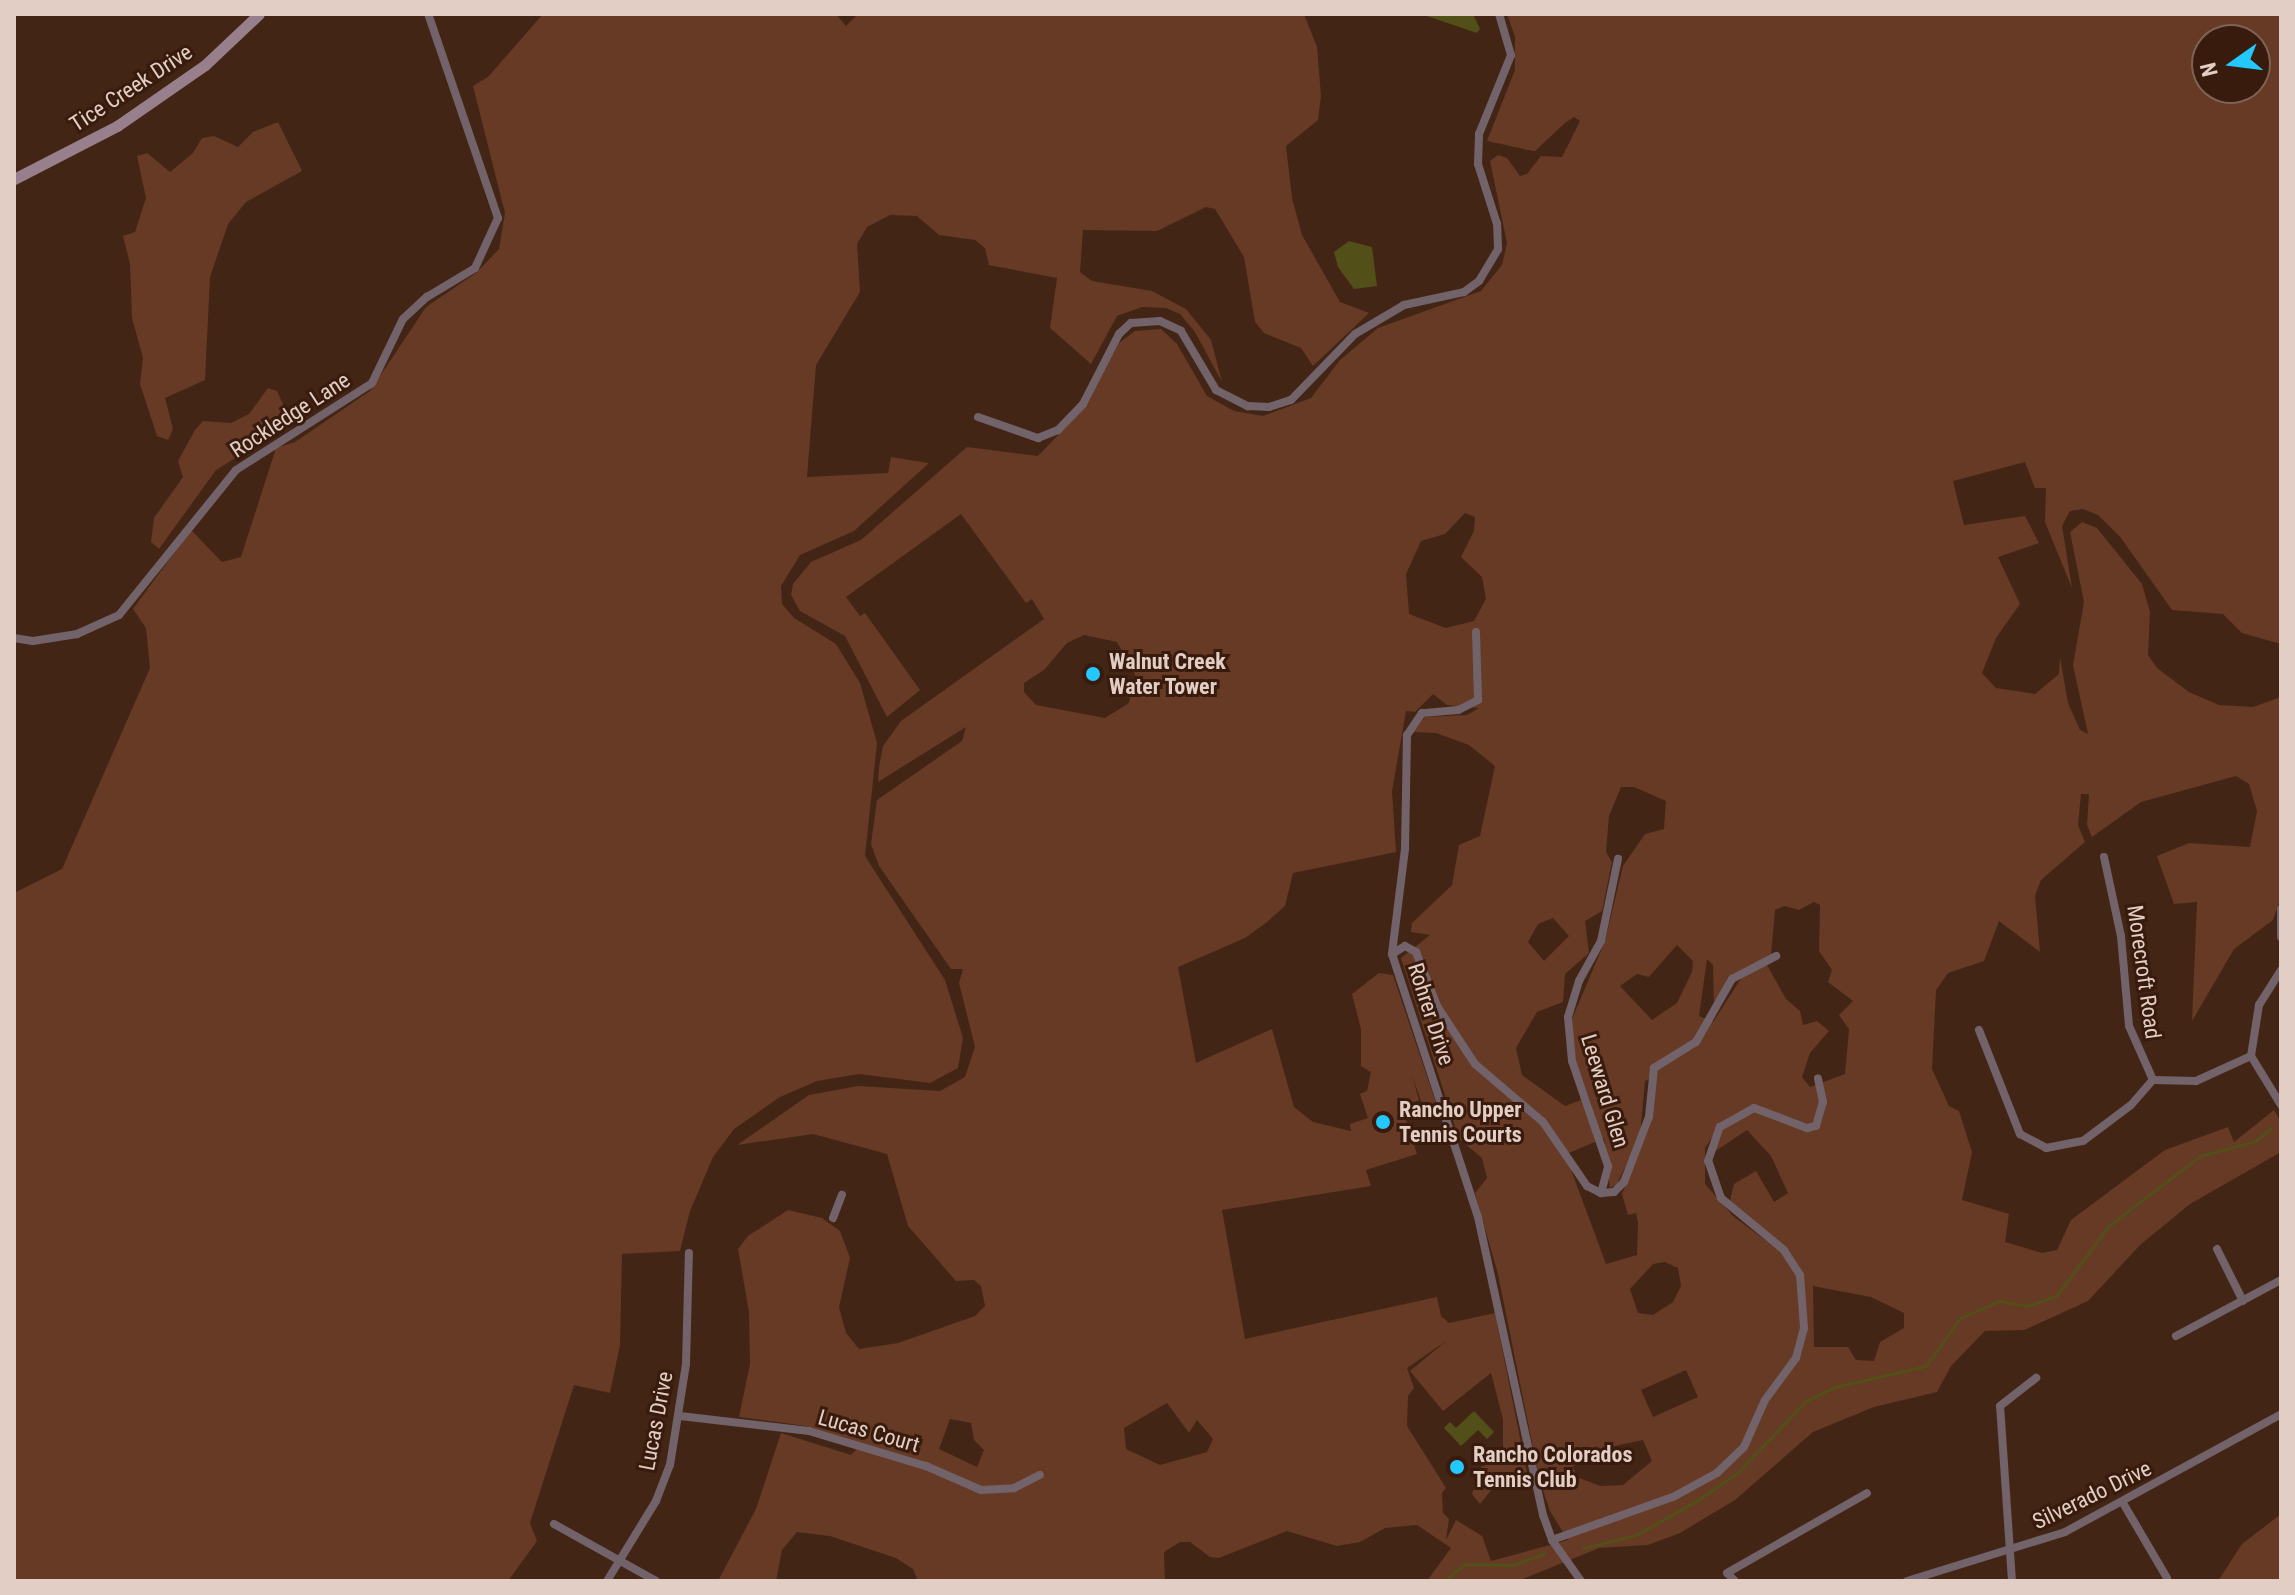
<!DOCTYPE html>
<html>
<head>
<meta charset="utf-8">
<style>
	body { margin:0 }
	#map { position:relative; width:2295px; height:1595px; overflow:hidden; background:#432516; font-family:"Roboto Condensed",sans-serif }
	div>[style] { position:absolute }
	.green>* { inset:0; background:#663a24 }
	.water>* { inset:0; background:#524f18 }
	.stream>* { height:3px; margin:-1.5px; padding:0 1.5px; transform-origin:1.5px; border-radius:1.5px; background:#524f18 }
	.street>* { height:8px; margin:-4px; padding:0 4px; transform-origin:4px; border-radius:4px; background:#72626a }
	.secondary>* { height:11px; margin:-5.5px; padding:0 5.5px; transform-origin:5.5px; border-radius:5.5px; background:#987f8c }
	.dots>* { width:22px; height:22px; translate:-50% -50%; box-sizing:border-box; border:4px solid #381b0c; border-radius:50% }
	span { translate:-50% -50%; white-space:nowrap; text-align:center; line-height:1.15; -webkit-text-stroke:6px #381b0c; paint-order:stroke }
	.street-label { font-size:22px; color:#e2cec5 }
	.poi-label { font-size:22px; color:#e2cec5; font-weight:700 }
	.left { translate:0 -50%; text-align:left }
	.frame { position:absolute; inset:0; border:16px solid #e2cec5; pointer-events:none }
	.north { position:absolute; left:2191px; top:24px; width:80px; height:80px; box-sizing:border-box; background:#381b0c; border:2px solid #7c6356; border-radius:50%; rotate:256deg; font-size:22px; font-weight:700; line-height:32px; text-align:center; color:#e2cec5 }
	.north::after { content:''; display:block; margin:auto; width:28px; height:36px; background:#23c9fe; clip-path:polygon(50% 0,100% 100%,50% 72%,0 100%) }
</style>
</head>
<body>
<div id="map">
	<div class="green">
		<div style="clip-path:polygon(543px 14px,836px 14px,846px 26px,858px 14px,1304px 14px,1317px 47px,1321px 96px,1318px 120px,1286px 146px,1292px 198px,1302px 235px,1340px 302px,1369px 313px,1313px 366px,1301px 348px,1264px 333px,1255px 322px,1244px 257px,1215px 209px,1206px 207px,1157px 231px,1083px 230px,1080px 272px,1092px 281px,1152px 291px,1186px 309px,1211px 340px,1222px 382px,1195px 332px,1180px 314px,1166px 308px,1142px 307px,1117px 316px,1091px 364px,1050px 328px,1057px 278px,989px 265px,985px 248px,975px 240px,939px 235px,917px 216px,890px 215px,867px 227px,857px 244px,860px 292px,816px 365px,807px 477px,888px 473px,891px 457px,929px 463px,854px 531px,800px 555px,781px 586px,782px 604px,794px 618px,836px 644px,860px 683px,877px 743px,865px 856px,945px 980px,963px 1038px,958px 1068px,930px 1083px,859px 1074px,817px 1081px,780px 1097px,734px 1129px,713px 1157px,690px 1211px,680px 1251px,622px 1254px,620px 1345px,610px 1393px,574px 1385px,530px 1523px,537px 1541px,508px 1581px,14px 1581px,14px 893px,62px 869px,150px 668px,146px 628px,133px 609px,191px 530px,222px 562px,241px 557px,276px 448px,295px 442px,370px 391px,426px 307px,476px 273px,499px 249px,505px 213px,473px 86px,488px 77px)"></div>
		<div style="clip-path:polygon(evenodd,1507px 14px,2281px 14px,2281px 644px,2242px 633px,2223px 614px,2172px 610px,2121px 538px,2098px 515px,2083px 509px,2070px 511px,2062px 526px,2072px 588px,2045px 522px,2046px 488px,2035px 488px,2025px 462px,1953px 481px,1964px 525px,2025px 516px,2039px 543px,1998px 557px,2020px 604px,1996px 638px,1982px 673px,1996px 688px,2035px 694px,2059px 674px,2060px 657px,2068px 703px,2080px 730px,2088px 734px,2073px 665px,2084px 602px,2070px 532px,2082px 522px,2097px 528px,2142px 584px,2150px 612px,2148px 655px,2157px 668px,2189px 692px,2219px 705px,2253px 707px,2281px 697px,2281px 897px,2273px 920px,2234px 949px,2192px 1021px,2197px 902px,2174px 904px,2157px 856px,2189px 843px,2250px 847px,2257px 811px,2249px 784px,2236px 776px,2141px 802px,2092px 837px,2087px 825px,2089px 794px,2081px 794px,2078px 825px,2085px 842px,2041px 880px,2035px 896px,2040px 952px,1999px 921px,1984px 961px,1948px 973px,1936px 990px,1932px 1069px,1949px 1106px,1959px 1111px,1972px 1152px,1962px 1200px,2009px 1214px,2005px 1242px,2042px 1253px,2057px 1250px,2071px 1220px,2165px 1150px,2228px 1127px,2234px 1142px,2274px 1110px,2281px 1122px,2281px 1152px,2190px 1204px,2140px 1245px,2088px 1301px,2024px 1330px,1985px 1331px,1951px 1366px,1937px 1392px,1874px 1407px,1813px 1432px,1735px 1500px,1680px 1533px,1648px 1545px,1599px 1548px,1518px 1581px,1427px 1581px,1451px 1548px,1417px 1525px,1385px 1528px,1360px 1542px,1337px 1546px,1287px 1531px,1219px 1558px,1210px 1557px,1190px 1542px,1180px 1542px,1164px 1552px,1165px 1581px,918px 1581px,913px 1569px,896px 1558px,830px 1536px,797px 1532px,782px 1550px,776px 1581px,718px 1581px,756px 1509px,781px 1433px,851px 1455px,861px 1445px,806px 1426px,739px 1417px,750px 1364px,749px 1312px,738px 1249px,748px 1236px,788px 1210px,822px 1218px,840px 1231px,850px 1258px,839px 1307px,846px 1333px,859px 1349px,898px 1343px,975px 1316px,985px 1306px,981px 1286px,974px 1280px,956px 1281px,908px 1226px,887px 1154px,813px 1134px,737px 1145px,809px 1095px,858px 1086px,940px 1091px,965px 1077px,975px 1047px,959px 983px,963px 969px,951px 969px,879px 866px,871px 844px,877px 800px,962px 741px,966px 727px,878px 782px,879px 767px,883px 746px,901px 721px,1044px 619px,1032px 599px,1026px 603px,961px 514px,846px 597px,860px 616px,865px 613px,920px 690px,887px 717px,845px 636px,800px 611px,791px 595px,793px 584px,811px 562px,861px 540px,967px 447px,1038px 456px,1085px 407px,1119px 343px,1135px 331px,1161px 329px,1177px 344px,1207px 396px,1234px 411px,1263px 416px,1311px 398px,1340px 360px,1378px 328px,1481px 291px,1502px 265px,1507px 243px,1490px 161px,1498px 155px,1507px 158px,1520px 176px,1527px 174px,1541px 156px,1562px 157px,1580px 121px,1574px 117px,1565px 123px,1535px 151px,1487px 141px,1515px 70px,1515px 37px,1507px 14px,2207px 40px,2255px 40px,2255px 88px,2207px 88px,2207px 40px,1507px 14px,1465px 513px,1475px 517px,1474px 531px,1461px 557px,1482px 577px,1486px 599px,1474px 621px,1446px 628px,1409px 614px,1406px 574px,1421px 541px,1445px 534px,1465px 513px,1507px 14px,1084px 635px,1117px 642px,1135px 674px,1129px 703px,1105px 718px,1036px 705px,1024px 692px,1024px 683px,1044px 670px,1067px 643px,1084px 635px,1507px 14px,1433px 694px,1447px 705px,1479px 708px,1467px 715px,1425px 717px,1413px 732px,1436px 733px,1469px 745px,1495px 766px,1480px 836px,1459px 845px,1452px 885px,1412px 923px,1411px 932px,1430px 935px,1401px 958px,1459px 1139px,1482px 1158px,1487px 1178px,1475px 1193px,1498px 1274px,1539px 1478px,1550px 1511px,1568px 1540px,1491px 1561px,1482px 1536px,1456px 1520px,1446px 1540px,1449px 1519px,1443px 1513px,1442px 1493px,1446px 1488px,1407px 1426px,1408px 1396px,1414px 1388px,1407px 1368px,1446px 1341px,1410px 1371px,1443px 1411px,1491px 1373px,1503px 1419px,1503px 1458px,1481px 1467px,1472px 1494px,1480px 1504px,1503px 1475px,1528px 1478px,1495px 1313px,1449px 1323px,1441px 1316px,1437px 1297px,1245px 1339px,1222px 1210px,1371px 1186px,1366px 1170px,1417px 1154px,1402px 1107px,1419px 1100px,1412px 1075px,1422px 1104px,1440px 1115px,1393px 975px,1379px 973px,1352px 994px,1361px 1029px,1361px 1066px,1371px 1072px,1367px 1091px,1360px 1094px,1368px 1118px,1350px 1124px,1351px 1131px,1313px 1122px,1294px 1107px,1272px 1029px,1196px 1063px,1178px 967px,1245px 938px,1267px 922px,1285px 906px,1293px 873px,1396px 852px,1392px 791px,1406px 711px,1415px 712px,1433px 694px,1507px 14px,1621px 787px,1634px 787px,1666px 801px,1664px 829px,1645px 834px,1623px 866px,1605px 941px,1572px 1019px,1575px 1059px,1592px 1106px,1584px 1099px,1565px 1106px,1522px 1075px,1516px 1048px,1537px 1012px,1563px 1002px,1565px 974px,1589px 953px,1585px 921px,1602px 911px,1612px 862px,1606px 852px,1609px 816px,1621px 787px,1507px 14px,1814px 902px,1820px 905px,1819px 951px,1832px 970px,1828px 982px,1853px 1001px,1839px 1015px,1849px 1029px,1845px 1074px,1810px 1087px,1802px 1077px,1810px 1053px,1829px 1031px,1817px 1021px,1803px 1025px,1800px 1011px,1786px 999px,1767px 965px,1744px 974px,1713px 1022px,1699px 1016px,1707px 959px,1713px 965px,1714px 1006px,1728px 977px,1771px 955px,1775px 910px,1784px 906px,1799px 910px,1814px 902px,1507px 14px,1553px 918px,1569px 936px,1544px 961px,1528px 942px,1538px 924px,1553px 918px,1507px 14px,1677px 945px,1693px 961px,1692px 972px,1677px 1003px,1652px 1020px,1620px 986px,1637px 974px,1649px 977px,1677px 945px,1507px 14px,1653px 1077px,1653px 1118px,1622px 1194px,1628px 1215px,1636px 1213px,1638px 1222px,1637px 1255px,1606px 1264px,1567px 1159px,1569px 1153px,1604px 1138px,1610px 1188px,1617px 1184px,1640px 1135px,1645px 1081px,1653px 1077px,1507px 14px,1720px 1125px,1714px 1152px,1747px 1130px,1771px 1156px,1788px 1193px,1774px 1202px,1756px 1171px,1734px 1184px,1729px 1205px,1793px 1261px,1733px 1216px,1705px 1184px,1705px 1148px,1720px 1125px,1507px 14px,1665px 1262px,1678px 1268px,1681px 1286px,1673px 1302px,1653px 1315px,1638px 1313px,1630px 1289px,1653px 1264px,1665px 1262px,1507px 14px,1813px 1286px,1871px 1297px,1904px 1313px,1904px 1328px,1880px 1342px,1874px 1361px,1856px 1360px,1848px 1347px,1814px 1347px,1813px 1286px,1507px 14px,1686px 1370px,1698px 1397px,1653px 1417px,1641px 1390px,1686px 1370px,1507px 14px,1167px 1403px,1189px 1433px,1197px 1420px,1213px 1439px,1207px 1452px,1160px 1465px,1126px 1449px,1124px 1428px,1167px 1403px,1507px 14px,950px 1419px,971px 1423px,974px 1440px,984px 1450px,977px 1467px,939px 1449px,950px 1419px,1507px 14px,1643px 1440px,1652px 1461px,1623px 1485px,1600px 1486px,1577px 1477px,1573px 1467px,1586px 1452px,1643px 1440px)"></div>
		<div style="clip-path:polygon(278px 122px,302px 171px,246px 202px,228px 224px,210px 277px,205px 380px,165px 398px,173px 429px,168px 440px,157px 436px,140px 384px,143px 358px,132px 318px,130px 264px,123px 236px,135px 232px,146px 198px,137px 156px,147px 153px,170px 172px,193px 153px,202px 138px,214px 136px,238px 147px,253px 132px)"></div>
		<div style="clip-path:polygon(268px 388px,277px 391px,292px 423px,216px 470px,159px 549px,151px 542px,154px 518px,183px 477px,178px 461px,195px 430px,203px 421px,231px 423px,249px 414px)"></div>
		<div style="clip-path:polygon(2281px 1514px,2281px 1581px,2218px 1581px,2242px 1544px)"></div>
	</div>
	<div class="water">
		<div style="clip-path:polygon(1421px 14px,1473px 14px,1480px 29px,1477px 33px)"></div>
		<div style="clip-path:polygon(1349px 241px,1372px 247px,1377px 286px,1354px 289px,1338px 267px,1334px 252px)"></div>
		<div style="clip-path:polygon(1474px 1411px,1494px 1432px,1487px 1439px,1478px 1430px,1461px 1446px,1444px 1428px,1450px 1422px,1456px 1428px)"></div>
	</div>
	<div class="stream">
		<div style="left:1583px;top:1548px;width:55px;rotate:-13.8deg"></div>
		<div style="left:1636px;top:1535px;width:71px;rotate:-29.4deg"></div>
		<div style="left:1698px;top:1500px;width:47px;rotate:-34.7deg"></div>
		<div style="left:1737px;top:1473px;width:100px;rotate:-46.2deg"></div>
		<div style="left:1806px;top:1401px;width:32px;rotate:-26deg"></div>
		<div style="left:1835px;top:1387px;width:93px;rotate:-13deg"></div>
		<div style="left:1926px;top:1366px;width:59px;rotate:-54.7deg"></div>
		<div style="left:1960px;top:1318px;width:43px;rotate:-23.6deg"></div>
		<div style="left:1999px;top:1301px;width:28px;rotate:10deg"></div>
		<div style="left:2027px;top:1306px;width:31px;rotate:-19deg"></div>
		<div style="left:2056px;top:1296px;width:86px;rotate:-53deg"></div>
		<div style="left:2108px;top:1227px;width:32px;rotate:-39deg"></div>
		<div style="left:2133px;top:1207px;width:84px;rotate:-37.3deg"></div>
		<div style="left:2200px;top:1156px;width:58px;rotate:-15deg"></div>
		<div style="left:2256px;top:1141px;width:20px;rotate:-41deg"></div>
		<div style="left:1444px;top:1581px;width:27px;rotate:-39deg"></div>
		<div style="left:1465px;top:1564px;width:48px;rotate:1.2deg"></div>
		<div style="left:1513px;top:1565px;width:33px;rotate:-20deg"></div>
	</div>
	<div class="street">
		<div style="left:978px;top:417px;width:64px;rotate:19.3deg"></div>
		<div style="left:1038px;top:438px;width:22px;rotate:-22deg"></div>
		<div style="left:1058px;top:430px;width:36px;rotate:-46deg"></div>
		<div style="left:1083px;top:404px;width:79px;rotate:-62.8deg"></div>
		<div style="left:1119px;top:334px;width:16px;rotate:-43deg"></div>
		<div style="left:1131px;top:323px;width:29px;rotate:-4deg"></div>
		<div style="left:1160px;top:321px;width:23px;rotate:25deg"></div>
		<div style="left:1181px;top:331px;width:69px;rotate:59.3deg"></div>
		<div style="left:1216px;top:390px;width:36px;rotate:27deg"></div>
		<div style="left:1248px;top:406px;width:21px;rotate:3deg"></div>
		<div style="left:1269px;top:407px;width:23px;rotate:-18deg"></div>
		<div style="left:1291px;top:400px;width:92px;rotate:-45.9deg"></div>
		<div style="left:1355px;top:334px;width:57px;rotate:-30.6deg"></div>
		<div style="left:1404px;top:305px;width:61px;rotate:-12.2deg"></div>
		<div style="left:1464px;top:292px;width:19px;rotate:-36deg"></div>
		<div style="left:1479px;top:281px;width:37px;rotate:-59deg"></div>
		<div style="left:1498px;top:249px;width:25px;rotate:-92deg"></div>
		<div style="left:1497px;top:224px;width:63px;rotate:-107.6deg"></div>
		<div style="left:1478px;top:164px;width:30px;rotate:-88deg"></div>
		<div style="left:1479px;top:134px;width:85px;rotate:-67.9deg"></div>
		<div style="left:1511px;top:55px;width:43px;rotate:-106.3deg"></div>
		<div style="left:1476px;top:632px;width:68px;rotate:88.3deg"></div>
		<div style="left:1478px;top:700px;width:22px;rotate:153deg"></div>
		<div style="left:1458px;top:710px;width:36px;rotate:175deg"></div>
		<div style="left:1422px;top:713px;width:27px;rotate:124deg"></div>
		<div style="left:1407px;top:735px;width:114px;rotate:91deg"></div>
		<div style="left:1405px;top:849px;width:106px;rotate:97.1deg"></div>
		<div style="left:1392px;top:954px;width:277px;rotate:71.9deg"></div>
		<div style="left:1478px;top:1217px;width:305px;rotate:77.7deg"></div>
		<div style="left:1543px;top:1515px;width:27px;rotate:70deg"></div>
		<div style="left:1552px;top:1540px;width:50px;rotate:54.7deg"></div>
		<div style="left:14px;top:638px;width:19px;rotate:9deg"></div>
		<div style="left:33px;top:641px;width:45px;rotate:-9deg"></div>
		<div style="left:77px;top:634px;width:46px;rotate:-24.3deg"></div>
		<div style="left:119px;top:615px;width:186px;rotate:-51.1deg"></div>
		<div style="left:236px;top:470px;width:161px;rotate:-32.6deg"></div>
		<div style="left:372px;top:383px;width:71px;rotate:-64.2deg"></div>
		<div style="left:403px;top:319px;width:33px;rotate:-43deg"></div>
		<div style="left:427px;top:297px;width:56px;rotate:-31.1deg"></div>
		<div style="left:475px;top:268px;width:55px;rotate:-65.3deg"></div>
		<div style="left:498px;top:218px;width:216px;rotate:-108.9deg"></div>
		<div style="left:2104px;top:857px;width:81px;rotate:77.9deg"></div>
		<div style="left:2121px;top:936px;width:90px;rotate:84.9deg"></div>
		<div style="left:2129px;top:1026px;width:59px;rotate:66deg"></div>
		<div style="left:2153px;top:1080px;width:43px;rotate:1.3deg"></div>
		<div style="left:2196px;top:1081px;width:60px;rotate:-24.4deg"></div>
		<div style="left:2281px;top:909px;width:28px;rotate:90deg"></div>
		<div style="left:1392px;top:954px;width:15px;rotate:-32deg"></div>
		<div style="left:1405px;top:946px;width:13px;rotate:29deg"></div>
		<div style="left:1416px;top:952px;width:58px;rotate:68.7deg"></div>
		<div style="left:1437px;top:1006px;width:69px;rotate:56.8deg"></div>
		<div style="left:1475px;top:1064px;width:89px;rotate:40.5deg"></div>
		<div style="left:1543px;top:1122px;width:78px;rotate:55.5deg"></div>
		<div style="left:1587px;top:1186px;width:16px;rotate:27deg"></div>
		<div style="left:1601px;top:1193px;width:28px;rotate:-75deg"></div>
		<div style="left:1608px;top:1166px;width:111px;rotate:-108.9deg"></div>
		<div style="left:1572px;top:1061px;width:44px;rotate:-95.2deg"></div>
		<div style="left:1568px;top:1017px;width:38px;rotate:-73deg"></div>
		<div style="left:1579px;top:981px;width:46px;rotate:-61.2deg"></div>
		<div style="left:1601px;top:941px;width:84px;rotate:-78.3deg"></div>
		<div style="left:1979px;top:1030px;width:112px;rotate:68.5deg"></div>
		<div style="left:2020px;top:1134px;width:30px;rotate:28deg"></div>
		<div style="left:2046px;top:1148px;width:38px;rotate:-11deg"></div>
		<div style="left:2083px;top:1141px;width:60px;rotate:-36.9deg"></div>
		<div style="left:2131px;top:1105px;width:33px;rotate:-49deg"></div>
		<div style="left:2251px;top:1056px;width:52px;rotate:-81.1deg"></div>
		<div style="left:2259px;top:1005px;width:41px;rotate:-57.8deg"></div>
		<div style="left:2251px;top:1056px;width:57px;rotate:58.5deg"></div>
		<div style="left:1601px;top:1193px;width:13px;rotate:-4deg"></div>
		<div style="left:1614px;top:1192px;width:14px;rotate:-45deg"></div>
		<div style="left:1624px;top:1182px;width:70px;rotate:-69deg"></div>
		<div style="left:1649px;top:1117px;width:49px;rotate:-84.2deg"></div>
		<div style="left:1654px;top:1068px;width:49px;rotate:-31.8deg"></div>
		<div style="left:1696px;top:1042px;width:73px;rotate:-60.3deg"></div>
		<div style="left:1732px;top:979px;width:50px;rotate:-27.6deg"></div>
		<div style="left:833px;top:1218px;width:25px;rotate:-69deg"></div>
		<div style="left:2217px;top:1249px;width:58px;rotate:63.4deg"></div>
		<div style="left:2176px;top:1336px;width:119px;rotate:-28.1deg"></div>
		<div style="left:680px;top:1416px;width:130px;rotate:6.6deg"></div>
		<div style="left:809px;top:1431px;width:122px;rotate:16.7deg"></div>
		<div style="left:926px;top:1466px;width:60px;rotate:23.6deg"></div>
		<div style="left:981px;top:1490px;width:33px;rotate:-3deg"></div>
		<div style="left:1014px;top:1488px;width:29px;rotate:-27deg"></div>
		<div style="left:2123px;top:1503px;width:87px;rotate:59.6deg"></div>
		<div style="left:554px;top:1524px;width:117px;rotate:29.2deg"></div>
		<div style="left:1552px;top:1540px;width:128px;rotate:-19.6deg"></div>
		<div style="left:1673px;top:1497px;width:50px;rotate:-28.6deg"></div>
		<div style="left:1717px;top:1473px;width:37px;rotate:-44deg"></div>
		<div style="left:1744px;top:1447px;width:51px;rotate:-65.9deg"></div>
		<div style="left:1765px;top:1400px;width:52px;rotate:-53.6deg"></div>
		<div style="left:1796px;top:1358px;width:31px;rotate:-75deg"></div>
		<div style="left:1804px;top:1328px;width:53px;rotate:-94.3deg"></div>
		<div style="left:1800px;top:1275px;width:30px;rotate:-123deg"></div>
		<div style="left:1784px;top:1250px;width:82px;rotate:-140.5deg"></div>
		<div style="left:1721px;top:1198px;width:39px;rotate:-109deg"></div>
		<div style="left:1708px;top:1161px;width:36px;rotate:-71deg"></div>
		<div style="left:1720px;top:1127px;width:39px;rotate:-29deg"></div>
		<div style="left:1754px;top:1108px;width:57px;rotate:20.7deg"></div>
		<div style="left:1807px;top:1128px;width:9px;rotate:-13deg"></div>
		<div style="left:1816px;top:1126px;width:25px;rotate:-74deg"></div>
		<div style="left:1823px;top:1102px;width:24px;rotate:-102deg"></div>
		<div style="left:607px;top:1581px;width:94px;rotate:-58.5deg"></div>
		<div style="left:656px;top:1501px;width:39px;rotate:-69deg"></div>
		<div style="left:670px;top:1465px;width:102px;rotate:-81deg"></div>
		<div style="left:686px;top:1364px;width:111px;rotate:-88.5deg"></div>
		<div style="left:1735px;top:1581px;width:11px;rotate:-135deg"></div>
		<div style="left:1727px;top:1573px;width:161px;rotate:-29.7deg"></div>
		<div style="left:1907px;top:1581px;width:165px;rotate:-17.2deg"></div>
		<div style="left:2065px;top:1532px;width:246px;rotate:-28.6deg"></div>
		<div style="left:2012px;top:1581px;width:175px;rotate:-93.9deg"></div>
		<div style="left:2000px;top:1406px;width:46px;rotate:-37.9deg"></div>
	</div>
	<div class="secondary">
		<div style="left:14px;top:179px;width:116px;rotate:-27.2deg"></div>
		<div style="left:117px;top:126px;width:107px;rotate:-34.7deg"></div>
		<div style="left:205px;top:65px;width:74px;rotate:-43.4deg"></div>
	</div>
	<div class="dots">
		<div style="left:1093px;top:674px;background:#23c9fe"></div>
		<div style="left:1383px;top:1122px;background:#23c9fe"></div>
		<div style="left:1457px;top:1467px;background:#23c9fe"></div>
	</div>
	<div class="street-label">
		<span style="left:131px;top:88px;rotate:-33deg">Tice Creek Drive</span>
		<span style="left:290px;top:415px;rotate:-33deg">Rockledge Lane</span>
		<span style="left:2144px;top:972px;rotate:82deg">Morecroft Road</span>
		<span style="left:1431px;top:1014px;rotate:72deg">Rohrer Drive</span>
		<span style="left:1605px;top:1091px;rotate:73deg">Leeward Glen</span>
		<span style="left:656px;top:1421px;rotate:-79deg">Lucas Drive</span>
		<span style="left:869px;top:1431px;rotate:16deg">Lucas Court</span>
		<span style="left:2092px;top:1495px;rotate:-26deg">Silverado Drive</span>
	</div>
	<div class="poi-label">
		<span class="left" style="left:1109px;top:674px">Walnut Creek<br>Water Tower</span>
		<span class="left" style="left:1399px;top:1122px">Rancho Upper<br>Tennis Courts</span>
		<span class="left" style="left:1473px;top:1467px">Rancho Colorados<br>Tennis Club</span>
	</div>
	<div class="frame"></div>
	<div class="north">N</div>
</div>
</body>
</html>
